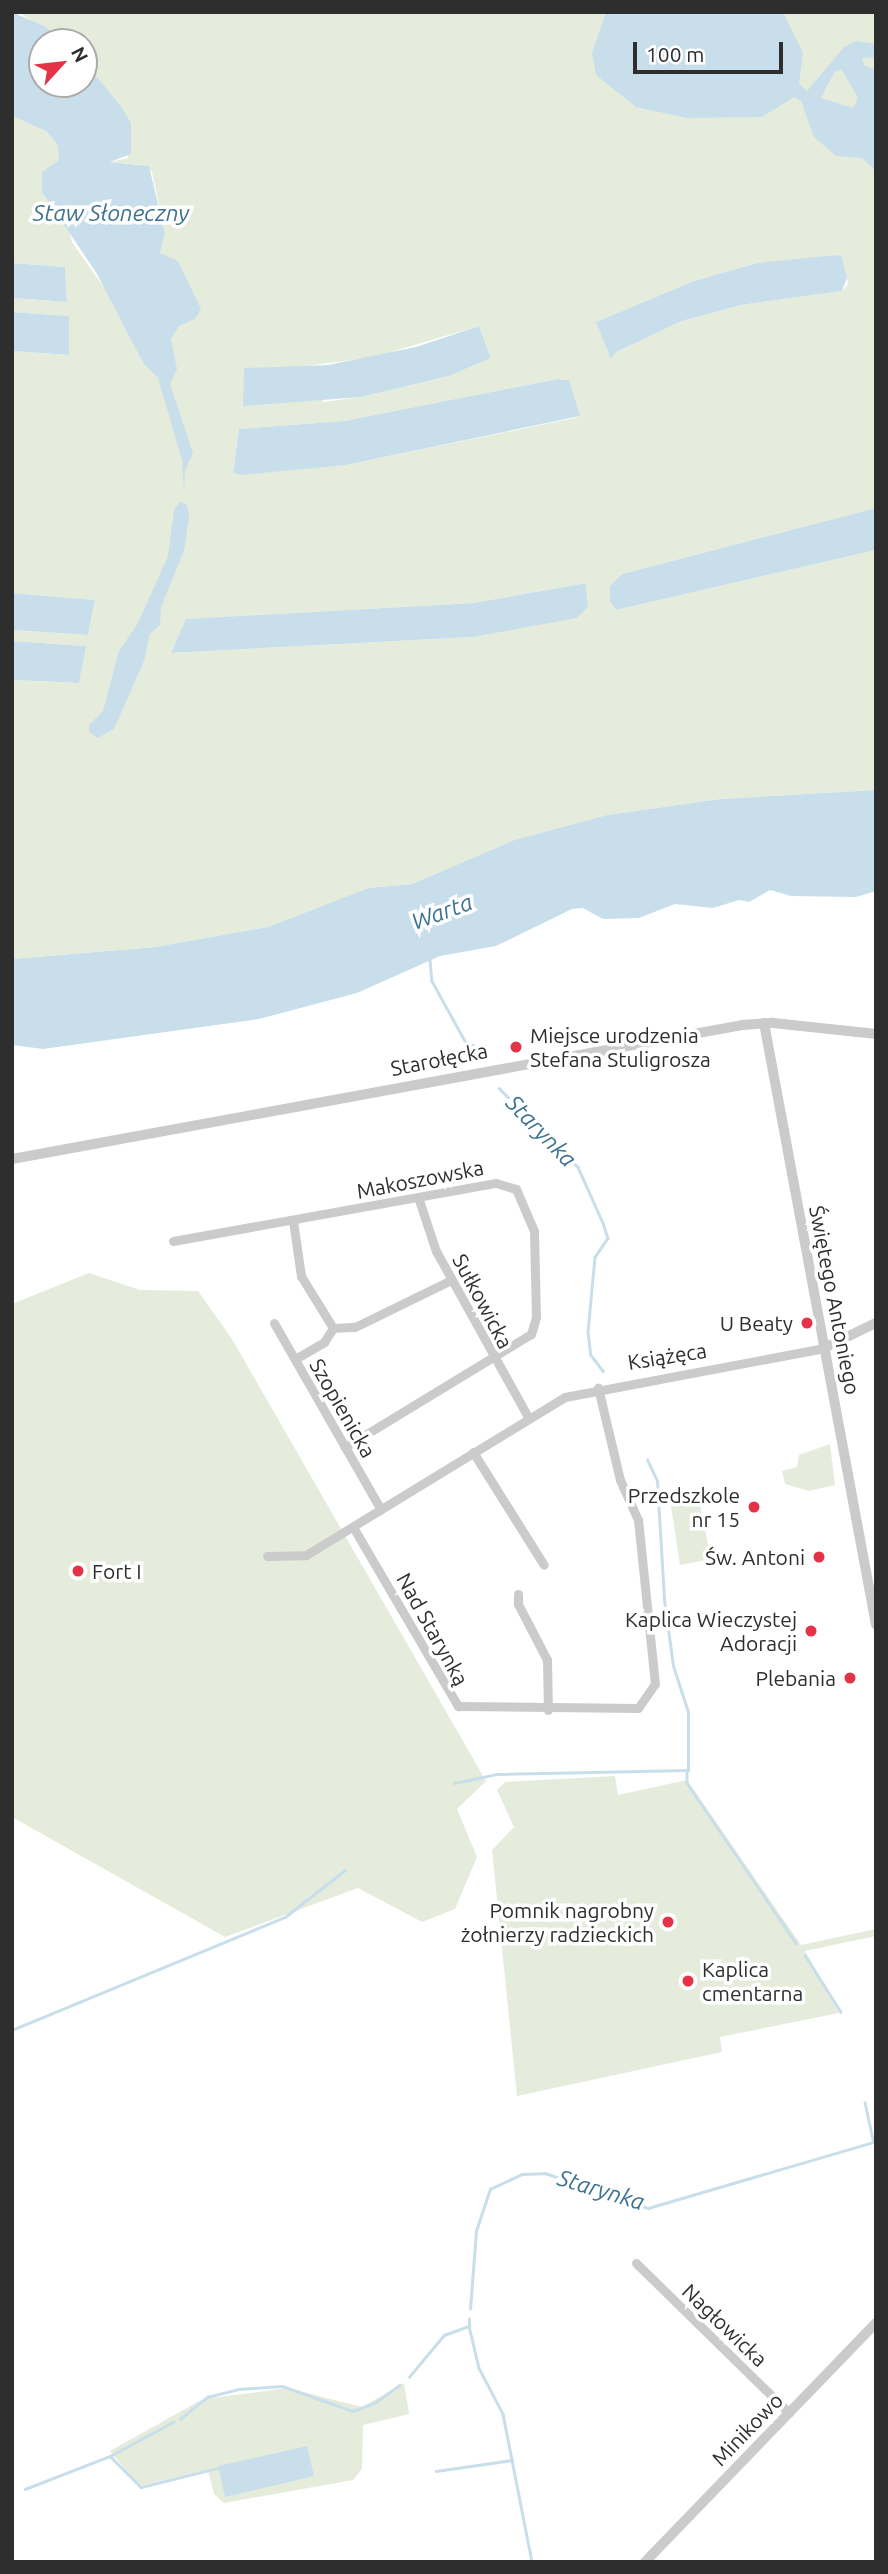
<!DOCTYPE html>
<html>
<head>
<meta charset="utf-8">
<style>
	body { margin:0 }
	#map { position:relative; width:888px; height:2574px; overflow:hidden; background:#fff; font-family:Ubuntu,sans-serif }
	div>[style] { position:absolute }
	.green>* { inset:0; background:#e5ecdc }
	.water>* { inset:0; background:#c8dfeb }
	.stream>* { height:2.5px; margin:-1.25px; padding:0 1.25px; transform-origin:1.25px; border-radius:1.25px; background:#c8dfeb }
	.minor>* { height:9px; margin:-4.5px; padding:0 4.5px; transform-origin:4.5px; border-radius:4.5px; background:#cbcbcb }
	.tertiary>* { height:10px; margin:-5px; padding:0 5px; transform-origin:5px; border-radius:5px; background:#cbcbcb }
	.dots>* { width:19px; height:19px; translate:-50% -50%; box-sizing:border-box; border:4px solid #fff; border-radius:50% }
	span { translate:-50% -50%; white-space:nowrap; text-align:center; line-height:1.15; -webkit-text-stroke:7px #fff; paint-order:stroke }
	.poi-label { font-size:21px; color:#2e2e2e }
	.left { translate:0 -50%; text-align:left }
	.right { translate:-100% -50%; text-align:right }
	.street-label { font-size:21px; color:#2e2e2e }
	.water-label { font-size:23px; color:#3d7390; font-style:italic }
	.frame { position:absolute; inset:0; border:14px solid #2e2e2e; pointer-events:none }
	.north { position:absolute; left:28px; top:28px; width:70px; height:70px; box-sizing:border-box; background:#fff; border:2px solid #ababab; border-radius:50%; rotate:63deg; font-size:19px; font-weight:700; line-height:28px; text-align:center; color:#2e2e2e }
	.north::after { content:''; display:block; margin:auto; width:24px; height:32px; background:#e43247; clip-path:polygon(50% 0,100% 100%,50% 72%,0 100%) }
	.scale { position:absolute; left:633px; top:42px; width:150px; height:32px; box-sizing:border-box; border:4px solid #2e2e2e; border-top:0; padding-left:9px; font-size:21px; line-height:24px; white-space:nowrap; color:#2e2e2e; -webkit-text-stroke:5px #fff; paint-order:stroke }
</style>
</head>
<body>
<div id="map">
	<div class="green">
		<div style="clip-path:polygon(evenodd,18px 12px,876px 12px,876px 508px,622px 574px,610px 586px,610px 602px,616px 610px,876px 550px,876px 790px,720px 799px,607px 815px,514px 840px,412px 884px,368px 888px,268px 927px,155px 947px,12px 959px,12px 680px,79px 683px,85px 646px,12px 641px,12px 630px,88px 635px,95px 600px,12px 593px,12px 351px,68px 355px,69px 316px,12px 312px,12px 298px,67px 302px,65px 267px,12px 263px,12px 116px,46px 131px,57px 144px,59px 160px,53px 168px,72px 242px,110px 296px,143px 363px,158px 378px,168px 357px,160px 253px,165px 233px,152px 172px,144px 165px,110px 162px,128px 158px,120px 105px,84px 61px,84px 42px,64px 42px,18px 12px,842px 257px,848px 284px,842px 291px,741px 305px,682px 321px,616px 352px,596px 322px,694px 281px,757px 263px,842px 257px,18px 12px,479px 326px,491px 358px,449px 376px,361px 397px,324px 402px,291px 368px,374px 357px,479px 326px,18px 12px,557px 379px,569px 380px,579px 417px,346px 465px,233px 471px,239px 429px,344px 421px,557px 379px,18px 12px,586px 583px,588px 607px,473px 637px,171px 653px,187px 619px,473px 603px,586px 583px)"></div>
		<div style="clip-path:polygon(89px 1273px,140px 1290px,198px 1291px,232px 1339px,486px 1781px,457px 1809px,477px 1857px,455px 1909px,422px 1922px,358px 1888px,225px 1937px,12px 1817px,12px 1304px)"></div>
		<div style="clip-path:polygon(830px 1444px,835px 1485px,809px 1491px,785px 1484px,782px 1471px,797px 1467px,799px 1455px)"></div>
		<div style="clip-path:polygon(698px 1495px,711px 1559px,680px 1565px,670px 1499px)"></div>
		<div style="clip-path:polygon(615px 1776px,618px 1795px,687px 1780px,801px 1945px,876px 1929px,876px 1936px,805px 1951px,839px 2013px,720px 2037px,722px 2052px,517px 2096px,492px 1850px,514px 1827px,497px 1790px,505px 1782px)"></div>
		<div style="clip-path:polygon(404px 2383px,409px 2414px,363px 2425px,362px 2469px,353px 2480px,224px 2503px,214px 2494px,208px 2470px,139px 2486px,110px 2451px,203px 2399px,288px 2388px,362px 2407px)"></div>
	</div>
	<div class="water">
		<div style="clip-path:polygon(12px 12px,44px 26px,64px 42px,42px 42px,42px 84px,84px 84px,84px 61px,120px 105px,131px 123px,131px 154px,110px 162px,149px 166px,165px 233px,160px 253px,178px 261px,201px 309px,195px 319px,179px 326px,171px 339px,177px 369px,170px 384px,193px 453px,185px 471px,184px 492px,182px 460px,158px 378px,143px 363px,97px 274px,42px 192px,42px 172px,59px 160px,57px 144px,46px 131px,12px 116px)"></div>
		<div style="clip-path:polygon(evenodd,606px 12px,783px 12px,803px 53px,799px 84px,807px 91px,844px 47px,856px 41px,876px 44px,876px 57px,862px 58px,864px 65px,876px 70px,876px 171px,862px 158px,836px 156px,814px 137px,801px 101px,794px 97px,762px 117px,687px 118px,636px 107px,596px 75px,592px 53px,606px 12px,842px 70px,858px 98px,853px 108px,821px 98px,835px 71px,842px 70px)"></div>
		<div style="clip-path:polygon(837px 255px,842px 257px,847px 278px,842px 291px,741px 305px,682px 321px,616px 352px,611px 359px,596px 322px,694px 281px,757px 263px)"></div>
		<div style="clip-path:polygon(12px 263px,65px 267px,67px 302px,12px 298px)"></div>
		<div style="clip-path:polygon(12px 312px,69px 316px,69px 355px,12px 351px)"></div>
		<div style="clip-path:polygon(479px 326px,491px 358px,449px 376px,361px 397px,243px 406px,244px 368px,328px 365px,416px 347px)"></div>
		<div style="clip-path:polygon(557px 379px,569px 380px,580px 416px,346px 465px,240px 475px,233px 472px,239px 429px,344px 421px)"></div>
		<div style="clip-path:polygon(180px 502px,187px 505px,189px 517px,184px 551px,161px 607px,160px 625px,150px 634px,144px 661px,114px 729px,98px 738px,89px 732px,89px 725px,103px 711px,119px 651px,138px 623px,168px 556px,174px 510px)"></div>
		<div style="clip-path:polygon(876px 508px,876px 550px,616px 610px,610px 602px,610px 586px,622px 574px)"></div>
		<div style="clip-path:polygon(586px 583px,588px 607px,577px 618px,473px 637px,171px 653px,186px 619px,473px 603px)"></div>
		<div style="clip-path:polygon(12px 593px,95px 600px,88px 635px,12px 630px)"></div>
		<div style="clip-path:polygon(12px 641px,86px 646px,79px 683px,12px 680px)"></div>
		<div style="clip-path:polygon(876px 790px,876px 891px,856px 897px,791px 896px,770px 890px,749px 902px,739px 900px,713px 908px,675px 904px,639px 918px,603px 919px,583px 908px,572px 909px,496px 946px,440px 956px,357px 993px,259px 1019px,43px 1049px,12px 1045px,12px 959px,155px 947px,268px 927px,368px 888px,412px 884px,514px 840px,607px 815px,720px 799px)"></div>
		<div style="clip-path:polygon(307px 2446px,314px 2476px,225px 2497px,218px 2466px)"></div>
	</div>
	<div class="stream">
		<div style="left:430px;top:960px;width:21px;rotate:85deg"></div>
		<div style="left:432px;top:981px;width:68px;rotate:61.2deg"></div>
		<div style="left:465px;top:1041px;width:17px;rotate:28deg"></div>
		<div style="left:499px;top:1088px;width:112px;rotate:45deg"></div>
		<div style="left:578px;top:1167px;width:61px;rotate:65.9deg"></div>
		<div style="left:603px;top:1223px;width:16px;rotate:72deg"></div>
		<div style="left:608px;top:1238px;width:23px;rotate:124deg"></div>
		<div style="left:595px;top:1257px;width:75px;rotate:95.3deg"></div>
		<div style="left:588px;top:1332px;width:23px;rotate:83deg"></div>
		<div style="left:591px;top:1355px;width:20px;rotate:53deg"></div>
		<div style="left:687px;top:1771px;width:12px;rotate:90deg"></div>
		<div style="left:687px;top:1783px;width:194px;rotate:55.7deg"></div>
		<div style="left:454px;top:1783px;width:44px;rotate:-11.8deg"></div>
		<div style="left:497px;top:1774px;width:191px;rotate:-1.2deg"></div>
		<div style="left:688px;top:1770px;width:58px;rotate:-90deg"></div>
		<div style="left:688px;top:1712px;width:48px;rotate:-108.1deg"></div>
		<div style="left:673px;top:1666px;width:68px;rotate:-97.7deg"></div>
		<div style="left:664px;top:1599px;width:118px;rotate:-93.4deg"></div>
		<div style="left:657px;top:1481px;width:23px;rotate:-115deg"></div>
		<div style="left:805px;top:1955px;width:67px;rotate:57.7deg"></div>
		<div style="left:12px;top:2030px;width:295px;rotate:-22.5deg"></div>
		<div style="left:285px;top:1917px;width:76px;rotate:-38.1deg"></div>
		<div style="left:470px;top:2309px;width:78px;rotate:-85.6deg"></div>
		<div style="left:476px;top:2231px;width:44px;rotate:-71.6deg"></div>
		<div style="left:490px;top:2189px;width:35px;rotate:-25deg"></div>
		<div style="left:522px;top:2174px;width:23px;rotate:-2deg"></div>
		<div style="left:545px;top:2173px;width:109px;rotate:18.8deg"></div>
		<div style="left:648px;top:2208px;width:234px;rotate:-16.3deg"></div>
		<div style="left:873px;top:2142px;width:40px;rotate:-102deg"></div>
		<div style="left:469px;top:2326px;width:43px;rotate:76.6deg"></div>
		<div style="left:479px;top:2368px;width:52px;rotate:62.4deg"></div>
		<div style="left:503px;top:2414px;width:151px;rotate:78.9deg"></div>
		<div style="left:409px;top:2377px;width:55px;rotate:-50.2deg"></div>
		<div style="left:444px;top:2335px;width:27px;rotate:-20deg"></div>
		<div style="left:469px;top:2326px;width:7px;rotate:-90deg"></div>
		<div style="left:180px;top:2419px;width:35px;rotate:-39deg"></div>
		<div style="left:207px;top:2397px;width:32px;rotate:-14deg"></div>
		<div style="left:238px;top:2389px;width:44px;rotate:-3.9deg"></div>
		<div style="left:282px;top:2386px;width:75px;rotate:19.4deg"></div>
		<div style="left:353px;top:2411px;width:25px;rotate:-21deg"></div>
		<div style="left:376px;top:2402px;width:29px;rotate:-36deg"></div>
		<div style="left:110px;top:2456px;width:44px;rotate:45deg"></div>
		<div style="left:141px;top:2487px;width:79px;rotate:-13.9deg"></div>
		<div style="left:436px;top:2471px;width:77px;rotate:-8.2deg"></div>
		<div style="left:25px;top:2489px;width:91px;rotate:-21.2deg"></div>
		<div style="left:110px;top:2456px;width:72px;rotate:-28.4deg"></div>
	</div>
	<div class="minor">
		<div style="left:418px;top:1197px;width:57px;rotate:71.6deg"></div>
		<div style="left:436px;top:1251px;width:190px;rotate:61deg"></div>
		<div style="left:293px;top:1221px;width:56px;rotate:81.7deg"></div>
		<div style="left:301px;top:1276px;width:61px;rotate:58.4deg"></div>
		<div style="left:173px;top:1241px;width:328px;rotate:-10.2deg"></div>
		<div style="left:496px;top:1183px;width:21px;rotate:17deg"></div>
		<div style="left:516px;top:1189px;width:46px;rotate:66.8deg"></div>
		<div style="left:534px;top:1231px;width:86px;rotate:88.7deg"></div>
		<div style="left:536px;top:1317px;width:18px;rotate:106deg"></div>
		<div style="left:531px;top:1334px;width:218px;rotate:148.7deg"></div>
		<div style="left:274px;top:1323px;width:215px;rotate:60.2deg"></div>
		<div style="left:333px;top:1328px;width:22px;rotate:-3deg"></div>
		<div style="left:355px;top:1327px;width:107px;rotate:-26.1deg"></div>
		<div style="left:295px;top:1359px;width:34px;rotate:-30deg"></div>
		<div style="left:324px;top:1342px;width:17px;rotate:-57deg"></div>
		<div style="left:473px;top:1452px;width:133px;rotate:57.9deg"></div>
		<div style="left:353px;top:1527px;width:208px;rotate:59.6deg"></div>
		<div style="left:458px;top:1706px;width:180px;rotate:0.6deg"></div>
		<div style="left:638px;top:1708px;width:29px;rotate:-55deg"></div>
		<div style="left:655px;top:1684px;width:165px;rotate:-95.9deg"></div>
		<div style="left:638px;top:1520px;width:44px;rotate:-114.2deg"></div>
		<div style="left:620px;top:1480px;width:95px;rotate:-103.4deg"></div>
		<div style="left:267px;top:1556px;width:39px;rotate:-1deg"></div>
		<div style="left:306px;top:1555px;width:303px;rotate:-31.4deg"></div>
		<div style="left:565px;top:1397px;width:264px;rotate:-10.7deg"></div>
		<div style="left:518px;top:1594px;width:10px;rotate:90deg"></div>
		<div style="left:518px;top:1604px;width:63px;rotate:62.6deg"></div>
		<div style="left:547px;top:1660px;width:50px;rotate:88.9deg"></div>
		<div style="left:636px;top:2263px;width:214px;rotate:44.4deg"></div>
	</div>
	<div class="tertiary">
		<div style="left:764px;top:1023px;width:612px;rotate:79.46deg"></div>
		<div style="left:12px;top:1159px;width:742px;rotate:-10.4deg"></div>
		<div style="left:742px;top:1025px;width:31px;rotate:-4deg"></div>
		<div style="left:773px;top:1023px;width:104px;rotate:6.1deg"></div>
		<div style="left:824px;top:1348px;width:58px;rotate:-25.7deg"></div>
		<div style="left:645px;top:2562px;width:332px;rotate:-46deg"></div>
	</div>
	<div class="dots">
		<div style="left:516px;top:1047px;background:#e43247"></div>
		<div style="left:807px;top:1323px;background:#e43247"></div>
		<div style="left:754px;top:1507px;background:#e43247"></div>
		<div style="left:819px;top:1557px;background:#e43247"></div>
		<div style="left:78px;top:1571px;background:#e43247"></div>
		<div style="left:811px;top:1631px;background:#e43247"></div>
		<div style="left:850px;top:1678px;background:#e43247"></div>
		<div style="left:668px;top:1922px;background:#e43247"></div>
		<div style="left:688px;top:1981px;background:#e43247"></div>
	</div>
	<div class="poi-label">
		<span class="left" style="left:530px;top:1047px">Miejsce urodzenia<br>Stefana Stuligrosza</span>
		<span class="right" style="left:793px;top:1323px">U Beaty</span>
		<span class="right" style="left:740px;top:1507px">Przedszkole<br>nr 15</span>
		<span class="right" style="left:805px;top:1557px">Św. Antoni</span>
		<span class="left" style="left:92px;top:1571px">Fort I</span>
		<span class="right" style="left:797px;top:1631px">Kaplica Wieczystej<br>Adoracji</span>
		<span class="right" style="left:836px;top:1678px">Plebania</span>
		<span class="right" style="left:654px;top:1922px">Pomnik nagrobny<br>żołnierzy radzieckich</span>
		<span class="left" style="left:702px;top:1981px">Kaplica<br>cmentarna</span>
	</div>
	<div class="street-label">
		<span style="left:439px;top:1059px;rotate:-11deg">Starołęcka</span>
		<span style="left:420px;top:1179px;rotate:-11deg">Makoszowska</span>
		<span style="left:835px;top:1300px;rotate:79deg">Świętego Antoniego</span>
		<span style="left:483px;top:1301px;rotate:62deg">Sułkowicka</span>
		<span style="left:667px;top:1356px;rotate:-9deg">Książęca</span>
		<span style="left:343px;top:1408px;rotate:60deg">Szopienicka</span>
		<span style="left:433px;top:1629px;rotate:61deg">Nad Starynką</span>
		<span style="left:725px;top:2325px;rotate:44deg">Nagłowicka</span>
		<span style="left:747px;top:2429px;rotate:-46deg">Minikowo</span>
	</div>
	<div class="water-label">
		<span style="left:111px;top:213px">Staw Słoneczny</span>
		<span style="left:442px;top:912px;rotate:-20deg">Warta</span>
		<span style="left:541px;top:1131px;rotate:46deg">Starynka</span>
		<span style="left:601px;top:2190px;rotate:17deg">Starynka</span>
	</div>
	<div class="frame"></div>
	<div class="north">N</div>
	<div class="scale">100 m</div>
</div>
</body>
</html>
